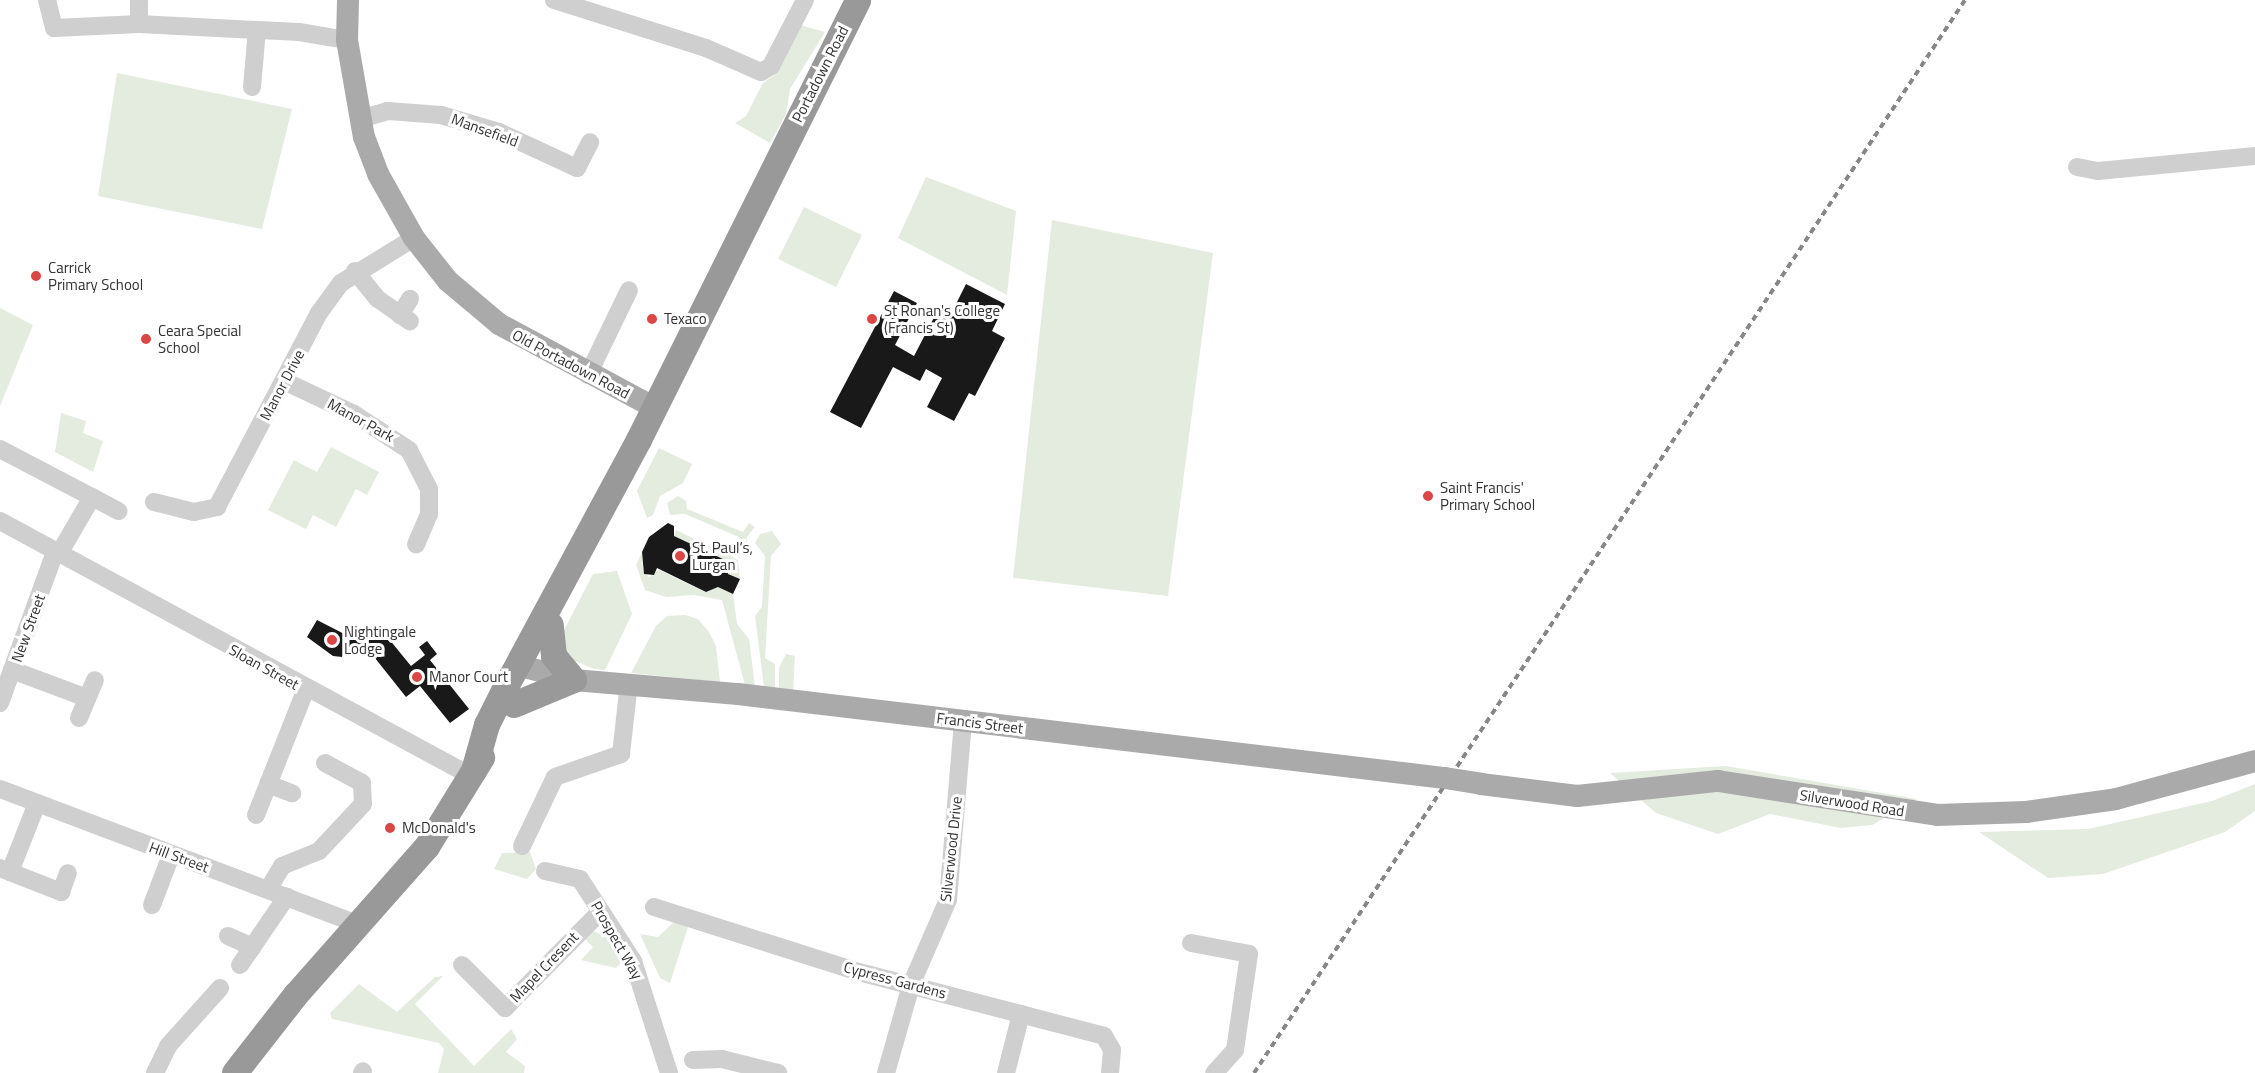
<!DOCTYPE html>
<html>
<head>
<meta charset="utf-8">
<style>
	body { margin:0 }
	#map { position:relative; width:2255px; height:1073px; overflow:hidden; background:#fff; font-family:"Titillium Web",sans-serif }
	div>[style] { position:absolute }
	.green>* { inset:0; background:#e4ebdf }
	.building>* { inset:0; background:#191919 }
	.minor>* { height:18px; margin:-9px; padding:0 9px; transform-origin:9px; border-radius:9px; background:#cfcfcf }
	.major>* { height:22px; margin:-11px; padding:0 11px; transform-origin:11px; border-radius:11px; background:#aaa }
	.highway>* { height:26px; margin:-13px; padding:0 13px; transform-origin:13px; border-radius:13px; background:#999 }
	.rail>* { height:4px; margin-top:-2px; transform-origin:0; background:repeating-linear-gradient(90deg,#878787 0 6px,transparent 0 10.5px) }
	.major-bridge>* { height:22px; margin:-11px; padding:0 11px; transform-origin:11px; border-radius:11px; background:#aaa }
	.dots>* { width:16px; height:16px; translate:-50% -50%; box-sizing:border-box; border:3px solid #fff; border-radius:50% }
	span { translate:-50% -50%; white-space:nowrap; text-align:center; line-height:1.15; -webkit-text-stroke:6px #fff; paint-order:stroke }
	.street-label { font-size:15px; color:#323232 }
	.poi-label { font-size:15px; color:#323232 }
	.left { translate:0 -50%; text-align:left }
</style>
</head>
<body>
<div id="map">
	<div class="green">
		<div style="clip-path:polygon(800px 25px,825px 32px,790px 89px,786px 114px,770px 143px,735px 123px,746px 116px,763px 83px,774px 75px)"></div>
		<div style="clip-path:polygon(117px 73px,292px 109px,262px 229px,98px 196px)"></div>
		<div style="clip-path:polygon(926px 177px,1016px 211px,1007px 295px,898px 238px)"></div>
		<div style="clip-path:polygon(804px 207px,862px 235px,836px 287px,778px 259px)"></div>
		<div style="clip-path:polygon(1052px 220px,1213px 253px,1168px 596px,1013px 578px)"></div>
		<div style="clip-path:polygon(0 308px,33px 325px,0 406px)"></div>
		<div style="clip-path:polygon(61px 413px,86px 421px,83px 433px,103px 441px,93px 472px,55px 452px)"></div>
		<div style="clip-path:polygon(331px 447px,379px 472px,367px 495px,356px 489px,336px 527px,313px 515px,306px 529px,268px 510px,294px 460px,317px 472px)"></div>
		<div style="clip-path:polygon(659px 448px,692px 464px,683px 483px,660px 496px,653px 515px,647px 518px,637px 491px)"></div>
		<div style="clip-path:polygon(678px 496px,686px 501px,687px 509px,743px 532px,749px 523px,755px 527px,747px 537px,746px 551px,741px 549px,741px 538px,685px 514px,670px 515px,667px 503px)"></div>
		<div style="clip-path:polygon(676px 530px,738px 560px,740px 579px,728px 574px,725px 560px,674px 536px)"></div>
		<div style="clip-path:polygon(772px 531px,781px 544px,771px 556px,765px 658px,775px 664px,775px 688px,764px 687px,755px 616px,762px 607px,765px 556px,755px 543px,760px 534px)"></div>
		<div style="clip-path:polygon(642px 552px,643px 570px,649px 577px,659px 570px,705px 592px,718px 587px,733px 594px,737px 624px,749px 639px,755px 686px,745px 685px,722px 600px,694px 595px,666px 597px,645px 590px,636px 565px)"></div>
		<div style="clip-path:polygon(617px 571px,632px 614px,605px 670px,594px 669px,570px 659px,559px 640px,593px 574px)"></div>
		<div style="clip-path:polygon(685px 615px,698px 619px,709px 632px,716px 646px,720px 682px,631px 673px,656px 626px,667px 616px)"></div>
		<div style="clip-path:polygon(786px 654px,795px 656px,793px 691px,779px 688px,779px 668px)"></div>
		<div style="clip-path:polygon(1726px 766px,1917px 799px,1872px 825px,1841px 828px,1770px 814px,1718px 834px,1656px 813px,1610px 773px)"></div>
		<div style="clip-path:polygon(2255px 784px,2255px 811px,2225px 832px,2103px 874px,2048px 878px,1979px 832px,2088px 829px,2212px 801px)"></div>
		<div style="clip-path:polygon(530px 852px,536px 869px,527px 879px,494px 869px,502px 853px)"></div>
		<div style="clip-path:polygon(674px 922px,688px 927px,670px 983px,660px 978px,640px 934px,658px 937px)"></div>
		<div style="clip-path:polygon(592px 930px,609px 939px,621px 963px,616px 968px,581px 960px,593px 947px,584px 938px)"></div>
		<div style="clip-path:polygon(443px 976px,415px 1004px,474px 1066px,511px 1029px,517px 1039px,506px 1052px,525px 1066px,524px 1073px,438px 1073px,444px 1049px,439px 1043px,332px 1019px,330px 1013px,359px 984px,397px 1012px,435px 977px)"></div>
	</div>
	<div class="building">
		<div style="clip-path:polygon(966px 284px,1005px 304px,992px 331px,1005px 338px,975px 396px,969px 393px,954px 421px,927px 407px,942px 378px,926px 369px,920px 381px,893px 367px,861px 428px,830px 412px,894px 291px,917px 303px,895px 345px,914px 356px,941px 304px,953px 310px)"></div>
		<div style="clip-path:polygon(668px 523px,674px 526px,674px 536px,725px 560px,728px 574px,740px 579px,733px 594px,718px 587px,706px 592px,657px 568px,654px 575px,644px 574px,642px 552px,649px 537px)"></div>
		<div style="clip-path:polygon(317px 620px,358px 641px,371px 631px,377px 638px,384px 633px,411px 666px,425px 655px,419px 647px,427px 641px,437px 654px,430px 660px,469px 709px,450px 723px,420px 686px,406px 697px,367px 648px,360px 653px,349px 647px,342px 657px,333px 656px,307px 637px)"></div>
	</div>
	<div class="minor">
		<div style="left:47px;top:0;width:29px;rotate:76deg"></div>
		<div style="left:54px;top:28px;width:85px;rotate:-2.7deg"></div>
		<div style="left:139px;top:24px;width:160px;rotate:2.9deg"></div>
		<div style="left:299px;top:32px;width:49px;rotate:9.5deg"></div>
		<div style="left:139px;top:0;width:24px;rotate:90deg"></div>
		<div style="left:554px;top:0;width:159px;rotate:17.5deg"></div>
		<div style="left:706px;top:48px;width:60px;rotate:23.6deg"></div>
		<div style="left:761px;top:72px;width:12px;rotate:-31deg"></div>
		<div style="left:771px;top:66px;width:74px;rotate:-62.7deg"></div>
		<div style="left:252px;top:87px;width:57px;rotate:-85deg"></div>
		<div style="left:360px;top:119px;width:29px;rotate:-16deg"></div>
		<div style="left:388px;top:111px;width:53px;rotate:4.3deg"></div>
		<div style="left:441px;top:115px;width:60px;rotate:16.3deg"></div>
		<div style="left:499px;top:132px;width:86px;rotate:24.8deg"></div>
		<div style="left:577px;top:168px;width:29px;rotate:-63deg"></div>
		<div style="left:2077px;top:167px;width:21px;rotate:11deg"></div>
		<div style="left:2098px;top:171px;width:158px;rotate:-5.5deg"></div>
		<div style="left:355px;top:271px;width:36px;rotate:51deg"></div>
		<div style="left:378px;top:299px;width:39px;rotate:35deg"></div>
		<div style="left:400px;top:315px;width:19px;rotate:-58deg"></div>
		<div style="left:588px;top:375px;width:94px;rotate:-64.2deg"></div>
		<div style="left:284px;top:381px;width:77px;rotate:25.2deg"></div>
		<div style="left:354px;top:414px;width:66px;rotate:33.2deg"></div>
		<div style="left:409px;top:450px;width:44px;rotate:62.9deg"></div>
		<div style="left:429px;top:489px;width:25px;rotate:90deg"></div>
		<div style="left:429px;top:514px;width:33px;rotate:113deg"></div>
		<div style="left:0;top:449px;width:104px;rotate:27.6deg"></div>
		<div style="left:92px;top:497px;width:66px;rotate:120.1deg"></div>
		<div style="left:92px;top:497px;width:30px;rotate:28deg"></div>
		<div style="left:154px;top:502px;width:41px;rotate:14deg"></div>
		<div style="left:194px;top:512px;width:24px;rotate:-12deg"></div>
		<div style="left:217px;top:507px;width:219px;rotate:-62.3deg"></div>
		<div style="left:319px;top:313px;width:37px;rotate:-54deg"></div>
		<div style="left:341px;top:283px;width:86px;rotate:-31.7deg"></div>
		<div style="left:0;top:521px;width:536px;rotate:28.43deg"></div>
		<div style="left:12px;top:670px;width:80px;rotate:20.5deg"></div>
		<div style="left:0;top:703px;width:161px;rotate:-70deg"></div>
		<div style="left:79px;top:718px;width:41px;rotate:-67.2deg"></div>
		<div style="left:268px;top:784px;width:26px;rotate:21deg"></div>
		<div style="left:0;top:789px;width:383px;rotate:20.7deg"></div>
		<div style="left:256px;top:815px;width:136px;rotate:-68.4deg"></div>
		<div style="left:522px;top:846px;width:76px;rotate:-64.4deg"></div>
		<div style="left:555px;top:777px;width:70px;rotate:-19.2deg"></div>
		<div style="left:621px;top:754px;width:71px;rotate:-83.6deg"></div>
		<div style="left:0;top:868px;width:66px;rotate:21.5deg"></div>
		<div style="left:61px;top:892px;width:20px;rotate:-70deg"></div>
		<div style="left:545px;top:871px;width:36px;rotate:13deg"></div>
		<div style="left:580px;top:879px;width:98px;rotate:57.1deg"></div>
		<div style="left:633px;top:961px;width:118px;rotate:72.2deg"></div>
		<div style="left:10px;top:872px;width:74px;rotate:-68.6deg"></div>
		<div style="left:269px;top:888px;width:26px;rotate:-59deg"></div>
		<div style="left:282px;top:866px;width:40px;rotate:-22deg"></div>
		<div style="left:319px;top:851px;width:64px;rotate:-46.9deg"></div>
		<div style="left:363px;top:804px;width:21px;rotate:-93deg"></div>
		<div style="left:362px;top:783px;width:42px;rotate:-151.6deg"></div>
		<div style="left:152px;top:905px;width:53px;rotate:-69.2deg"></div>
		<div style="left:654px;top:907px;width:215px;rotate:17.6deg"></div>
		<div style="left:859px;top:972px;width:253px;rotate:14.6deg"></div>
		<div style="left:1104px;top:1036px;width:16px;rotate:60deg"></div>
		<div style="left:1112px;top:1050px;width:23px;rotate:95deg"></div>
		<div style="left:228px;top:936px;width:27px;rotate:24deg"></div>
		<div style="left:1191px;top:943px;width:59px;rotate:10.7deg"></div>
		<div style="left:1249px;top:954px;width:97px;rotate:98.3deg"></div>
		<div style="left:1235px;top:1050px;width:31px;rotate:132deg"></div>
		<div style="left:240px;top:965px;width:83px;rotate:-55.7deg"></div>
		<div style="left:462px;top:965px;width:61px;rotate:45deg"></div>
		<div style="left:505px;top:1008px;width:136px;rotate:-45.3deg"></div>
		<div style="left:693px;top:1060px;width:29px;rotate:-2deg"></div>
		<div style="left:722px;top:1059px;width:58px;rotate:14deg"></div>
		<div style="left:155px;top:1073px;width:30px;rotate:-64deg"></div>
		<div style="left:168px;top:1046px;width:78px;rotate:-48.1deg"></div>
		<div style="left:362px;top:1073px;width:2px;rotate:-63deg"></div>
		<div style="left:886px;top:1073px;width:91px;rotate:-74.1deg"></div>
		<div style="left:911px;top:985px;width:93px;rotate:-66.5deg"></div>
		<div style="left:948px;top:900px;width:179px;rotate:-85.2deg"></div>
		<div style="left:1006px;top:1073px;width:61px;rotate:-75.7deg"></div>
	</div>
	<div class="major">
		<div style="left:348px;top:0;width:40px;rotate:91.4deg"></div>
		<div style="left:347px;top:40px;width:98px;rotate:80.1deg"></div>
		<div style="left:364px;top:137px;width:40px;rotate:69deg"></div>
		<div style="left:378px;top:174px;width:73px;rotate:60.6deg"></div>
		<div style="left:414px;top:238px;width:55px;rotate:51.7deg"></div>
		<div style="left:448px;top:281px;width:67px;rotate:40.1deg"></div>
		<div style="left:499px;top:324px;width:177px;rotate:28.3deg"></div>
		<div style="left:517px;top:665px;width:59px;rotate:14.7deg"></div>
		<div style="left:574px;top:680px;width:165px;rotate:4.9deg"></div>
		<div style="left:738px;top:694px;width:712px;rotate:6.78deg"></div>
		<div style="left:1481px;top:784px;width:97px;rotate:7.1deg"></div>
		<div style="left:1577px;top:796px;width:142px;rotate:-6.1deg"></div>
		<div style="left:1718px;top:781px;width:222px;rotate:8.8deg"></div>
		<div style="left:1937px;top:815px;width:89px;rotate:-1.9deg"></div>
		<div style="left:2026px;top:812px;width:91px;rotate:-8.2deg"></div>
		<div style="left:2116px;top:799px;width:144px;rotate:-15.3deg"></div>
	</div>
	<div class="highway">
		<div style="left:514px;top:705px;width:65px;rotate:-22.6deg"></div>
		<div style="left:574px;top:680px;width:31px;rotate:-130deg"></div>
		<div style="left:554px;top:656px;width:31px;rotate:-96deg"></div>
		<div style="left:474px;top:771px;width:48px;rotate:-74.2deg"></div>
		<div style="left:487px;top:725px;width:42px;rotate:-63.4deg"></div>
		<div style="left:506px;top:687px;width:281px;rotate:-61.7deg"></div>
		<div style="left:639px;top:440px;width:491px;rotate:-63.5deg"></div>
		<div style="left:235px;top:1073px;width:99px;rotate:-52deg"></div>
		<div style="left:296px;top:995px;width:198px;rotate:-48.5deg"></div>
		<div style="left:427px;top:847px;width:105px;rotate:-58.3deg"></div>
	</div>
	<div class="rail">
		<div style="left:1254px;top:1073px;width:1287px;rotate:-56.47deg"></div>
	</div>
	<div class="major-bridge">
		<div style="left:1445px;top:778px;width:36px;rotate:9deg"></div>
	</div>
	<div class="dots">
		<div style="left:36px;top:276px;background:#da4744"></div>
		<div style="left:652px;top:319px;background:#da4744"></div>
		<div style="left:872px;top:319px;background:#da4744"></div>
		<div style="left:146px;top:339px;background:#da4744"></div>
		<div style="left:1428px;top:496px;background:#da4744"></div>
		<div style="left:680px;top:556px;background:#da4744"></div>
		<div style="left:332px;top:640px;background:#da4744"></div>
		<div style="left:417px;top:677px;background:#da4744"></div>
		<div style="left:390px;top:828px;background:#da4744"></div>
	</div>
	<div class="street-label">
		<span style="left:820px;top:74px;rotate:-63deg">Portadown Road</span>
		<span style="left:485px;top:130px;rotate:20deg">Mansefield</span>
		<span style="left:571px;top:364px;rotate:28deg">Old Portadown Road</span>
		<span style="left:282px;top:385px;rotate:-62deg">Manor Drive</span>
		<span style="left:361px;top:420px;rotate:29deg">Manor Park</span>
		<span style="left:28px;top:628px;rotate:-70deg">New Street</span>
		<span style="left:264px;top:667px;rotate:29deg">Sloan Street</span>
		<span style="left:980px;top:723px;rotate:7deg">Francis Street</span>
		<span style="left:1852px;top:803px;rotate:9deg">Silverwood Road</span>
		<span style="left:951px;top:849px;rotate:-84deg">Silverwood Drive</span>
		<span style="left:179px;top:857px;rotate:20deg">Hill Street</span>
		<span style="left:617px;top:940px;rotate:60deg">Prospect Way</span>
		<span style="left:544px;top:967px;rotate:-46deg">Mapel Cresent</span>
		<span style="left:895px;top:980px;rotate:15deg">Cypress Gardens</span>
	</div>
	<div class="poi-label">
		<span class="left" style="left:48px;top:276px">Carrick<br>Primary School</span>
		<span class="left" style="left:884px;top:319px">St Ronan's College<br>(Francis St)</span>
		<span class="left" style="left:664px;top:319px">Texaco</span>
		<span class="left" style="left:158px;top:339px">Ceara Special<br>School</span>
		<span class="left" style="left:1440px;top:496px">Saint Francis'<br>Primary School</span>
		<span class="left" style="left:692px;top:556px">St. Paul’s,<br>Lurgan</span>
		<span class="left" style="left:344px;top:640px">Nightingale<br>Lodge</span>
		<span class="left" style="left:429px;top:677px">Manor Court</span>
		<span class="left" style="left:402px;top:828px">McDonald's</span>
	</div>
</div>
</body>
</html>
